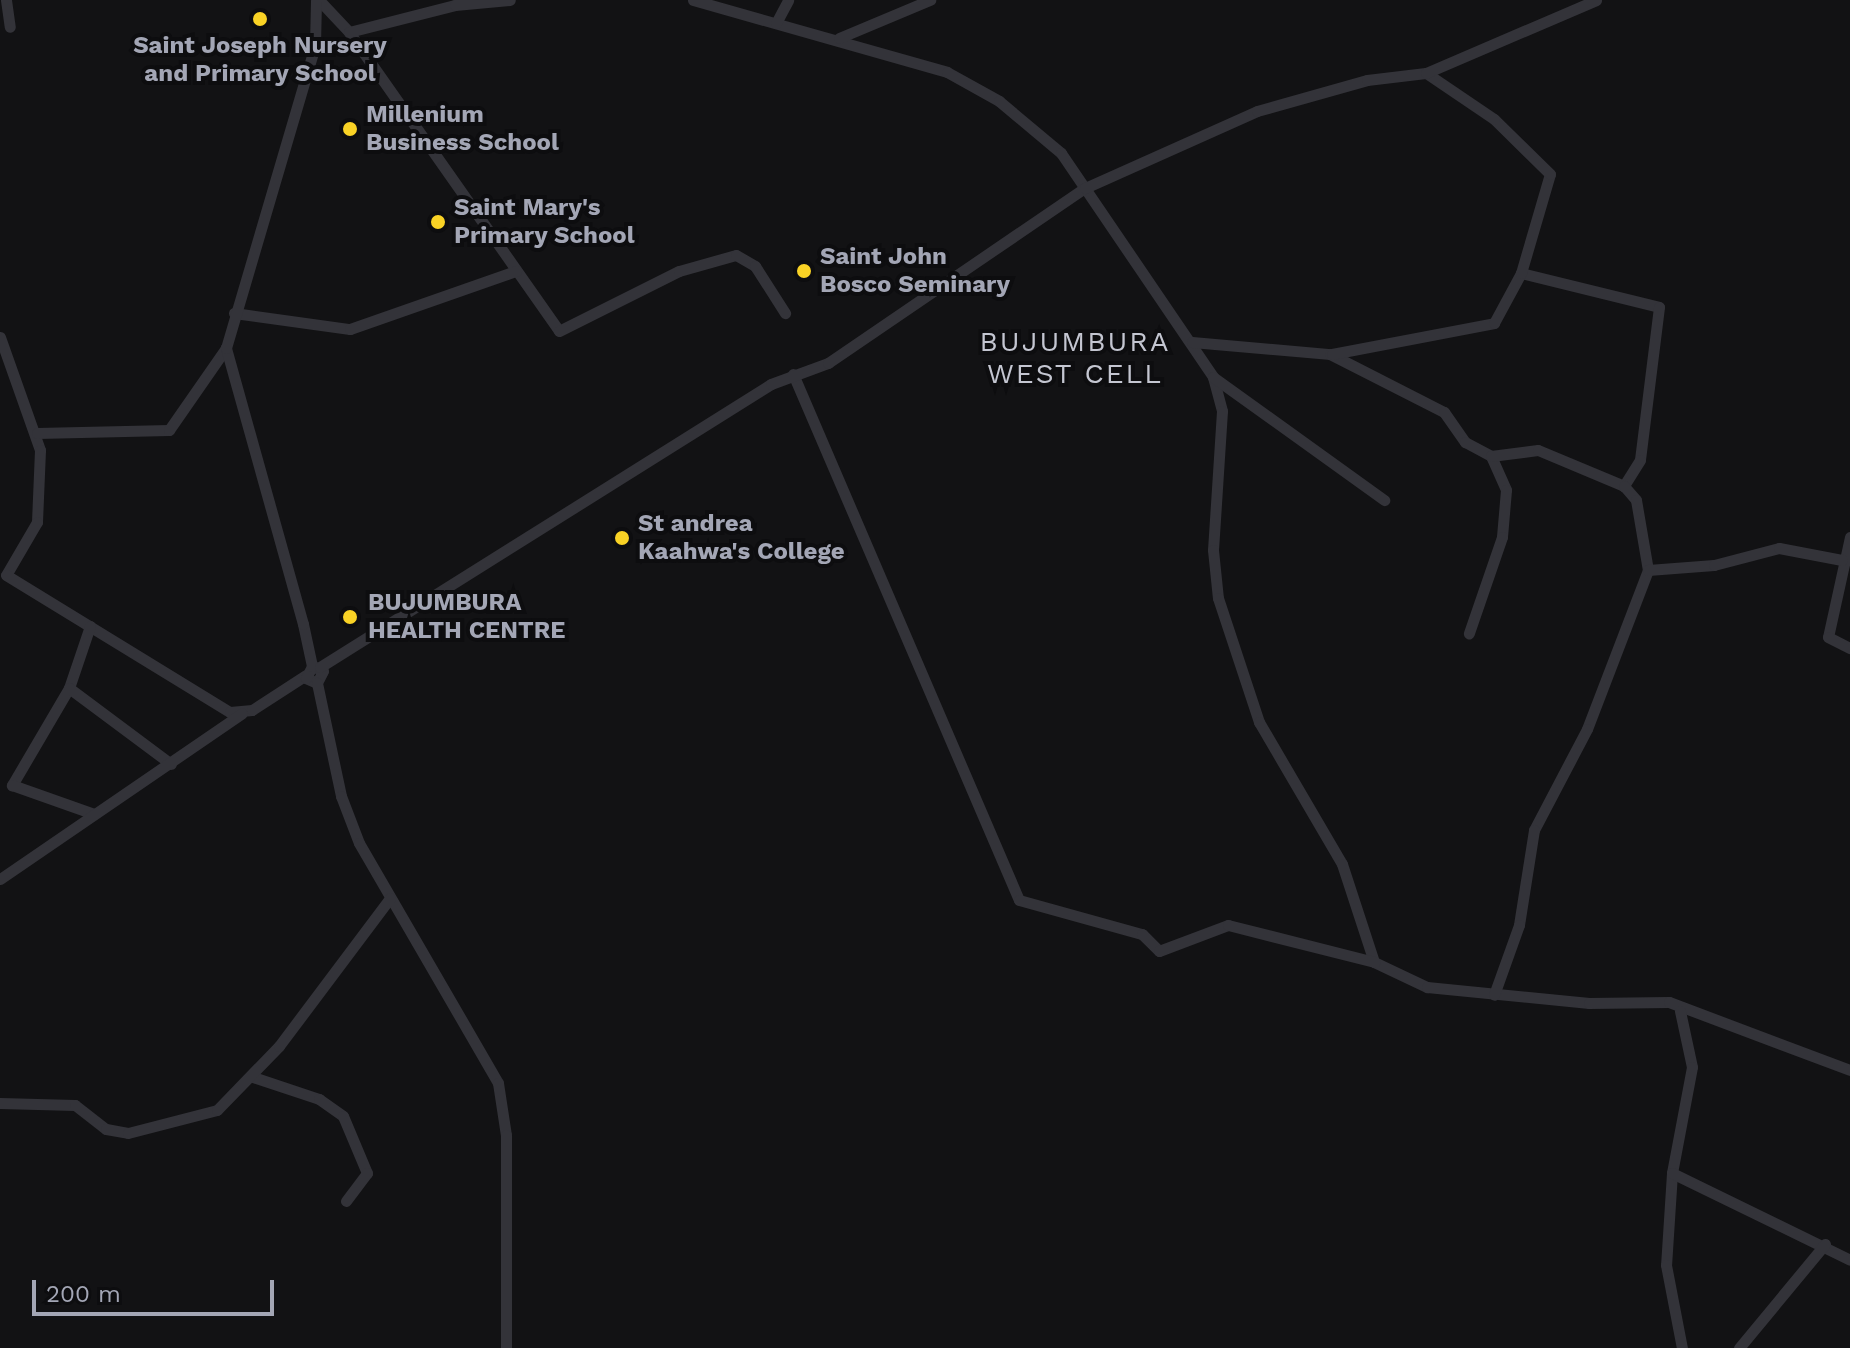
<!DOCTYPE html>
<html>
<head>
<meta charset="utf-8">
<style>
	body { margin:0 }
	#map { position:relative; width:1850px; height:1348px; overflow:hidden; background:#121214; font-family:"Work Sans",sans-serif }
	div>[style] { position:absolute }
	.minor>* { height:11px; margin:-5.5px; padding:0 5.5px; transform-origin:5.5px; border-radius:5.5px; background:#333339 }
	.dots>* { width:22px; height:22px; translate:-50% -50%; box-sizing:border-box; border:4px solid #0d0d0f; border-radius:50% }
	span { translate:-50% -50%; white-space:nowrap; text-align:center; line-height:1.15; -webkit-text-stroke:8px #0d0d0f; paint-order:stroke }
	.poi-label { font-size:24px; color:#a3a6b5; font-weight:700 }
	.left { translate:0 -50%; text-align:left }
	.quarter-label { font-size:28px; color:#c4c6d1; letter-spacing:2px }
	.scale { position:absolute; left:32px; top:1280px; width:242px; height:36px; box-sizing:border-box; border:4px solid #a3a6b5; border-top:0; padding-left:10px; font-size:24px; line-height:28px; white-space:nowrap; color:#a3a6b5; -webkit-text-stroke:6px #0d0d0f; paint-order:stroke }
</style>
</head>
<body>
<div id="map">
	<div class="minor">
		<div style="left:6px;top:0;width:27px;rotate:82deg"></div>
		<div style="left:319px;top:0;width:44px;rotate:46.8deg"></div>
		<div style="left:349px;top:32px;width:365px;rotate:54.9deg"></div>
		<div style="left:559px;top:331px;width:134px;rotate:-26.6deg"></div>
		<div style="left:679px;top:271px;width:59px;rotate:-15.7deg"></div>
		<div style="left:736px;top:255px;width:22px;rotate:30deg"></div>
		<div style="left:755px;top:266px;width:56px;rotate:57.4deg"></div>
		<div style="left:693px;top:0;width:264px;rotate:15.8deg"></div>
		<div style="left:947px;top:72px;width:60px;rotate:29.1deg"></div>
		<div style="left:999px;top:101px;width:81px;rotate:40deg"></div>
		<div style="left:1061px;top:153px;width:271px;rotate:55.8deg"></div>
		<div style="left:1213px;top:377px;width:35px;rotate:75deg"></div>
		<div style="left:1222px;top:411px;width:139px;rotate:93.7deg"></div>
		<div style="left:1213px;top:550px;width:48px;rotate:84.1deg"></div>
		<div style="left:1218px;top:598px;width:131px;rotate:71.7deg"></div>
		<div style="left:1259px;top:722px;width:164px;rotate:59.7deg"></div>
		<div style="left:1342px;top:864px;width:103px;rotate:71.9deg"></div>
		<div style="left:1374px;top:962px;width:59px;rotate:25.3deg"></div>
		<div style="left:1427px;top:987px;width:163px;rotate:5.6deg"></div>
		<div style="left:1589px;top:1003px;width:80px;rotate:-0.7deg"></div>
		<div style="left:1669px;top:1002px;width:193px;rotate:20.6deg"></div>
		<div style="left:776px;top:23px;width:26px;rotate:-62deg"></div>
		<div style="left:349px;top:32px;width:109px;rotate:-14.3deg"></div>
		<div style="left:455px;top:5px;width:55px;rotate:-5.2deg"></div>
		<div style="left:839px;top:38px;width:99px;rotate:-22.7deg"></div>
		<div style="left:1521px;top:273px;width:142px;rotate:13.8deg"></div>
		<div style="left:1659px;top:307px;width:154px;rotate:97.1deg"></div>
		<div style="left:1640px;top:460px;width:31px;rotate:122deg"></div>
		<div style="left:234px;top:313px;width:117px;rotate:7.9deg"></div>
		<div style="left:350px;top:329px;width:176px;rotate:-19.3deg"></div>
		<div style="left:0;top:337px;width:120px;rotate:70.5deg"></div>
		<div style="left:40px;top:450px;width:72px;rotate:92.4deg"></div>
		<div style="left:37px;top:522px;width:61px;rotate:120.3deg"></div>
		<div style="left:6px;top:575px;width:263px;rotate:31.5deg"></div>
		<div style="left:230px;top:712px;width:22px;rotate:-5deg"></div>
		<div style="left:252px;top:710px;width:64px;rotate:-32.9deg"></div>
		<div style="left:1192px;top:342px;width:139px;rotate:5deg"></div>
		<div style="left:1330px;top:354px;width:128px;rotate:27deg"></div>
		<div style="left:1444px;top:412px;width:37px;rotate:55deg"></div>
		<div style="left:1465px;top:442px;width:30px;rotate:28deg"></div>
		<div style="left:1491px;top:456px;width:37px;rotate:66deg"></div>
		<div style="left:1506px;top:490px;width:47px;rotate:94.9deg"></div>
		<div style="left:1502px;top:537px;width:102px;rotate:109deg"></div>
		<div style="left:1332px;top:354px;width:165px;rotate:-10.8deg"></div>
		<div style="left:1494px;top:323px;width:57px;rotate:-61.6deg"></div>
		<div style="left:1521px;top:273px;width:103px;rotate:-73.7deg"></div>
		<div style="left:1550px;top:174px;width:78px;rotate:-135.5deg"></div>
		<div style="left:1494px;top:119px;width:82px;rotate:-145.9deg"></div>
		<div style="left:793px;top:374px;width:572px;rotate:66.75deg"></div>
		<div style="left:1019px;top:900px;width:128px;rotate:15.5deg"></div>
		<div style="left:1142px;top:934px;width:24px;rotate:45deg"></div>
		<div style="left:1159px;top:951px;width:74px;rotate:-20.6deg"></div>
		<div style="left:1228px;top:925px;width:151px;rotate:14.2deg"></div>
		<div style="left:1213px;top:377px;width:211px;rotate:35.7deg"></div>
		<div style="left:37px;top:433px;width:132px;rotate:-1.3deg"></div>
		<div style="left:169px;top:430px;width:100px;rotate:-55.2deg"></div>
		<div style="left:1491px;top:456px;width:47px;rotate:-7.3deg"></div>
		<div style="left:1538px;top:450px;width:93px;rotate:22.7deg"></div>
		<div style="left:1624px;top:486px;width:18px;rotate:49deg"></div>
		<div style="left:1636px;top:500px;width:71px;rotate:80.3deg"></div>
		<div style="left:1648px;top:570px;width:170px;rotate:111deg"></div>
		<div style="left:1587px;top:729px;width:114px;rotate:117.7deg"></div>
		<div style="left:1534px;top:830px;width:96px;rotate:99deg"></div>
		<div style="left:1519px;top:925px;width:74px;rotate:109.7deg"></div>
		<div style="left:1850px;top:537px;width:102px;rotate:102.4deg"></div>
		<div style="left:1828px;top:637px;width:25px;rotate:27deg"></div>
		<div style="left:1648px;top:570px;width:66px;rotate:-4.3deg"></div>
		<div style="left:1714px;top:565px;width:67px;rotate:-14.7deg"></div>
		<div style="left:1779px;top:548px;width:64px;rotate:10.8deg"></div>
		<div style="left:90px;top:626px;width:65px;rotate:108.7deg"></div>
		<div style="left:69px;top:688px;width:113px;rotate:120.4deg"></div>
		<div style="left:12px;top:785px;width:87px;rotate:19.5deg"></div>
		<div style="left:313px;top:666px;width:11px;rotate:27deg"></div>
		<div style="left:323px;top:671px;width:13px;rotate:117deg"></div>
		<div style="left:317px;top:683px;width:12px;rotate:-156deg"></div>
		<div style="left:306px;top:678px;width:13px;rotate:-63deg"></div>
		<div style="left:312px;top:666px;width:43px;rotate:-102.1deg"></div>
		<div style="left:303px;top:624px;width:287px;rotate:-105.6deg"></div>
		<div style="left:226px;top:348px;width:316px;rotate:-73.6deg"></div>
		<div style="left:315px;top:45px;width:45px;rotate:-88.7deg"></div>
		<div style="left:320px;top:667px;width:532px;rotate:-32.11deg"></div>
		<div style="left:771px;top:384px;width:61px;rotate:-20.2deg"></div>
		<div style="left:828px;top:363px;width:311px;rotate:-34.3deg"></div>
		<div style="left:1085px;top:188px;width:188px;rotate:-24.1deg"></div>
		<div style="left:1257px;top:111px;width:114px;rotate:-15.7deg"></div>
		<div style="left:1367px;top:80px;width:59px;rotate:-6.8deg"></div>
		<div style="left:1426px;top:73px;width:185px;rotate:-23.2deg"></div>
		<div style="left:317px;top:683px;width:116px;rotate:78deg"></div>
		<div style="left:341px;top:796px;width:50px;rotate:69deg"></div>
		<div style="left:359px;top:843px;width:277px;rotate:59.9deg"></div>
		<div style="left:498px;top:1083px;width:53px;rotate:81.3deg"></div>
		<div style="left:506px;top:1135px;width:213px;rotate:90deg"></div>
		<div style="left:69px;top:688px;width:127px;rotate:36.7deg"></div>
		<div style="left:0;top:879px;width:293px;rotate:-34.4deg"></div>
		<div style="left:1680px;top:1011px;width:57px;rotate:77.9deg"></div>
		<div style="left:1692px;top:1067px;width:108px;rotate:100.7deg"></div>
		<div style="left:1672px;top:1173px;width:92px;rotate:93.7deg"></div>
		<div style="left:1666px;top:1265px;width:85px;rotate:79.1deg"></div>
		<div style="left:253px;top:1077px;width:70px;rotate:18.4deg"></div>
		<div style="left:319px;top:1099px;width:29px;rotate:35deg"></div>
		<div style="left:343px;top:1116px;width:62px;rotate:67.2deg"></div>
		<div style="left:367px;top:1173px;width:35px;rotate:127deg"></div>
		<div style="left:0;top:1103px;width:75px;rotate:1.5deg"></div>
		<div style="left:75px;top:1105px;width:39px;rotate:38deg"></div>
		<div style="left:106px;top:1129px;width:22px;rotate:10deg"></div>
		<div style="left:128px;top:1133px;width:92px;rotate:-14.5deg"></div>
		<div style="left:217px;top:1110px;width:89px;rotate:-45.9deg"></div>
		<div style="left:279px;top:1046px;width:185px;rotate:-53.1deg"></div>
		<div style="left:1672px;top:1173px;width:198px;rotate:26deg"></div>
		<div style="left:1739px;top:1348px;width:135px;rotate:-50.4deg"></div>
	</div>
	<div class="dots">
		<div style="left:260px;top:19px;background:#f9d225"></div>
		<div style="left:350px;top:129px;background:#f9d225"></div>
		<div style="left:438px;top:222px;background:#f9d225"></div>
		<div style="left:804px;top:271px;background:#f9d225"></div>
		<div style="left:622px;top:538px;background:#f9d225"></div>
		<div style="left:350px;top:617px;background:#f9d225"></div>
	</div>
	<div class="poi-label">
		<span style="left:260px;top:60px">Saint Joseph Nursery<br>and Primary School</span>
		<span class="left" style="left:366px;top:129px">Millenium<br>Business School</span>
		<span class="left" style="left:454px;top:222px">Saint Mary's<br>Primary School</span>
		<span class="left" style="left:820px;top:271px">Saint John<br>Bosco Seminary</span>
		<span class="left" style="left:638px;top:538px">St andrea<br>Kaahwa's College</span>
		<span class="left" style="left:368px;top:617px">BUJUMBURA<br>HEALTH CENTRE</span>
	</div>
	<div class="quarter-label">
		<span style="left:1075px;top:358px">BUJUMBURA<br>WEST CELL</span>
	</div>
	<div class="scale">200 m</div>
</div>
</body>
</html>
